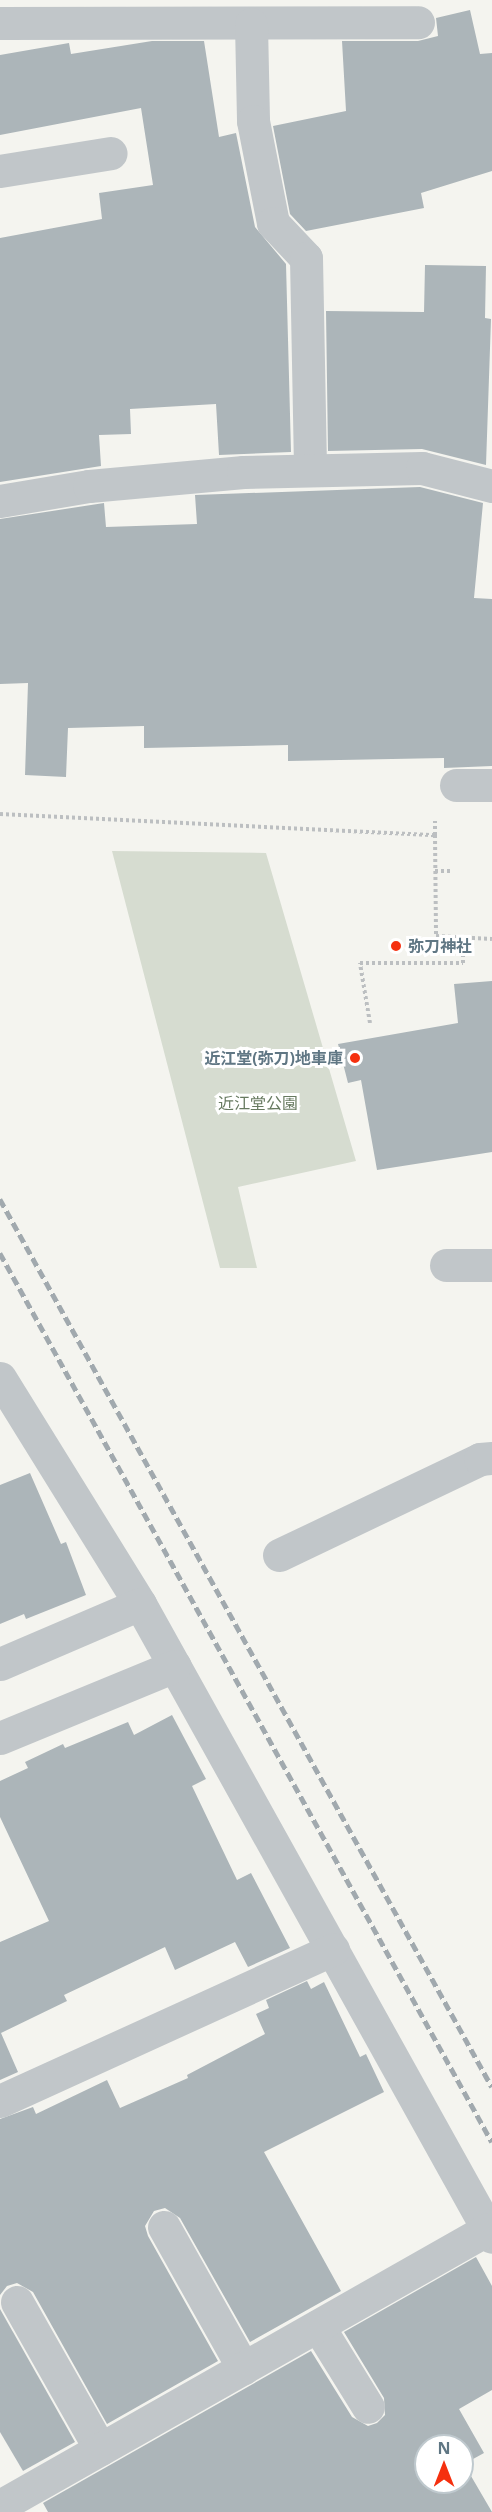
<!DOCTYPE html>
<html>
<head>
<meta charset="utf-8">
<style>
	body { margin:0 }
	#map { position:relative; width:492px; height:2512px; overflow:hidden; background:#f4f4ef; font-family:"Open Sans","Noto Sans JP",sans-serif }
	div>[style] { position:absolute }
	.green>* { inset:0; background:#d6dcd0 }
	.building>* { inset:0; background:#acb5b9 }
	.path>* { height:4px; margin-top:-2px; transform-origin:0; background:repeating-linear-gradient(90deg,#bcbfc1 0 3px,transparent 0 6px) }
	.minor>* { height:33px; margin:-16.5px; padding:0 16.5px; transform-origin:16.5px; border-radius:16.5px; background:#c1c6c9 }
	.rail>* { height:4.5px; margin-top:-2.25px; transform-origin:0; background:repeating-linear-gradient(90deg,#a1a9ae 0 9px,transparent 0 13.5px) }
	.dots>* { width:16px; height:16px; translate:-50% -50%; box-sizing:border-box; border:3px solid #fff; border-radius:50% }
	span { translate:-50% -50%; white-space:nowrap; text-align:center; line-height:1.15; -webkit-text-stroke:6px #fff; paint-order:stroke }
	.poi-label { font-size:16px; color:#607784; font-weight:700 }
	.left { translate:0 -50%; text-align:left }
	.right { translate:-100% -50%; text-align:right }
	.park-label { font-size:16px; color:#677a60 }
	.north { position:absolute; left:414px; top:2434px; width:60px; height:60px; box-sizing:border-box; background:#fff; border:2px solid #bfc9ce; border-radius:50%; rotate:0deg; font-size:16px; font-weight:700; line-height:24px; text-align:center; color:#607784 }
	.north::after { content:''; display:block; margin:auto; width:21px; height:27px; background:#f5300f; clip-path:polygon(50% 0,100% 100%,50% 72%,0 100%) }
</style>
</head>
<body>
<div id="map">
	<div class="green">
		<div style="clip-path:polygon(112px 851px,266px 853px,356px 1161px,238px 1187px,257px 1268px,220px 1268px)"></div>
	</div>
	<div class="building">
		<div style="clip-path:polygon(470px 10px,480px 54px,492px 53px,492px 171px,421px 193px,424px 208px,306px 231px,290px 214px,273px 126px,346px 111px,342px 41px,418px 41px,438px 36px,436px 18px)"></div>
		<div style="clip-path:polygon(152px 41px,204px 41px,219px 137px,236px 133px,255px 227px,286px 264px,291px 452px,219px 455px,216px 404px,130px 409px,131px 434px,99px 435px,101px 466px,0 482px,0 238px,102px 219px,99px 193px,153px 185px,141px 108px,0 135px,0 55px,69px 43px,71px 54px)"></div>
		<div style="clip-path:polygon(425px 265px,486px 266px,485px 318px,491px 319px,486px 465px,422px 449px,328px 451px,326px 311px,424px 312px)"></div>
		<div style="clip-path:polygon(420px 487px,483px 503px,474px 598px,492px 599px,492px 766px,444px 768px,444px 758px,288px 761px,288px 745px,144px 748px,144px 726px,68px 728px,66px 777px,25px 775px,28px 683px,0 684px,0 519px,104px 503px,106px 527px,197px 524px,195px 495px)"></div>
		<div style="clip-path:polygon(492px 981px,492px 1152px,377px 1170px,361px 1080px,348px 1083px,338px 1044px,458px 1023px,454px 984px)"></div>
		<div style="clip-path:polygon(30px 1473px,61px 1544px,66px 1542px,86px 1595px,26px 1619px,24px 1614px,0 1624px,0 1485px)"></div>
		<div style="clip-path:polygon(172px 1715px,206px 1779px,192px 1786px,237px 1880px,251px 1873px,290px 1948px,248px 1967px,235px 1942px,175px 1970px,165px 1947px,64px 1995px,67px 2001px,1px 2033px,18px 2072px,0 2080px,0 1942px,49px 1921px,0 1817px,0 1781px,28px 1768px,25px 1762px,63px 1744px,65px 1748px,128px 1722px,134px 1735px)"></div>
		<div style="clip-path:polygon(307px 1981px,311px 1989px,324px 1982px,360px 2057px,366px 2054px,384px 2092px,264px 2152px,341px 2291px,250px 2342px,180px 2218px,165px 2208px,154px 2211px,145px 2226px,148px 2236px,218px 2361px,107px 2424px,33px 2292px,17px 2283px,7px 2286px,0 2295px,0 2119px,33px 2107px,36px 2114px,107px 2080px,120px 2108px,188px 2078px,187px 2075px,265px 2034px,256px 2014px,269px 2008px,266px 2000px)"></div>
		<div style="clip-path:polygon(evenodd,476px 2257px,492px 2286px,492px 2390px,459px 2409px,484px 2453px,464px 2464px,492px 2512px,48px 2512px,43px 2503px,311px 2351px,352px 2417px,368px 2426px,377px 2423px,385px 2415px,384px 2398px,344px 2332px,476px 2257px,426px 2446px,462px 2446px,462px 2482px,426px 2482px,426px 2446px)"></div>
		<div style="clip-path:polygon(0 2309px,75px 2442px,23px 2471px,0 2432px)"></div>
	</div>
	<div class="path">
		<div style="left:0;top:814px;width:436px;rotate:2.8deg"></div>
		<div style="left:435px;top:835px;width:14px;rotate:-90deg"></div>
		<div style="left:435px;top:835px;width:101px;rotate:89.4deg"></div>
		<div style="left:436px;top:936px;width:56px;rotate:3.1deg"></div>
		<div style="left:435px;top:871px;width:15px"></div>
		<div style="left:370px;top:1023px;width:61px;rotate:-99.5deg"></div>
		<div style="left:360px;top:963px;width:103px"></div>
		<div style="left:463px;top:963px;width:25px;rotate:-90deg"></div>
	</div>
	<div class="minor">
		<div style="left:0;top:23px;width:418px;rotate:-0.1deg"></div>
		<div style="left:251px;top:24px;width:97px;rotate:88.8deg"></div>
		<div style="left:253px;top:121px;width:104px;rotate:78.9deg"></div>
		<div style="left:273px;top:223px;width:48px;rotate:46.7deg"></div>
		<div style="left:306px;top:258px;width:212px;rotate:88.9deg"></div>
		<div style="left:0;top:171px;width:112px;rotate:-9.2deg"></div>
		<div style="left:0;top:501px;width:90px;rotate:-9.6deg"></div>
		<div style="left:89px;top:486px;width:155px;rotate:-5.2deg"></div>
		<div style="left:243px;top:472px;width:179px;rotate:-1.3deg"></div>
		<div style="left:422px;top:468px;width:72px;rotate:14.4deg"></div>
		<div style="left:456px;top:785px;width:36px"></div>
		<div style="left:446px;top:1265px;width:46px"></div>
		<div style="left:0;top:1378px;width:266px;rotate:58.2deg"></div>
		<div style="left:140px;top:1604px;width:724px;rotate:60.92deg"></div>
		<div style="left:279px;top:1555px;width:223px;rotate:-25.5deg"></div>
		<div style="left:480px;top:1459px;width:12px;rotate:-5deg"></div>
		<div style="left:0;top:1664px;width:152px;rotate:-23.2deg"></div>
		<div style="left:0;top:1738px;width:189px;rotate:-22.4deg"></div>
		<div style="left:0;top:2101px;width:366px;rotate:-24.5deg"></div>
		<div style="left:164px;top:2227px;width:162px;rotate:60.7deg"></div>
		<div style="left:17px;top:2302px;width:169px;rotate:60.5deg"></div>
		<div style="left:318px;top:2326px;width:95px;rotate:58.3deg"></div>
		<div style="left:0;top:2506px;width:561px;rotate:-29.58deg"></div>
	</div>
	<div class="rail">
		<div style="left:0;top:1199px;width:1015px;rotate:61.01deg"></div>
		<div style="left:0;top:1253px;width:1016px;rotate:61.04deg"></div>
	</div>
	<div class="dots">
		<div style="left:396px;top:946px;background:#f5300f"></div>
		<div style="left:355px;top:1058px;background:#f5300f"></div>
	</div>
	<div class="poi-label">
		<span class="left" style="left:408px;top:946px">弥刀神社</span>
		<span class="right" style="left:343px;top:1058px">近江堂(弥刀)地車庫</span>
	</div>
	<div class="park-label">
		<span style="left:258px;top:1103px">近江堂公園</span>
	</div>
	<div class="north">N</div>
</div>
</body>
</html>
